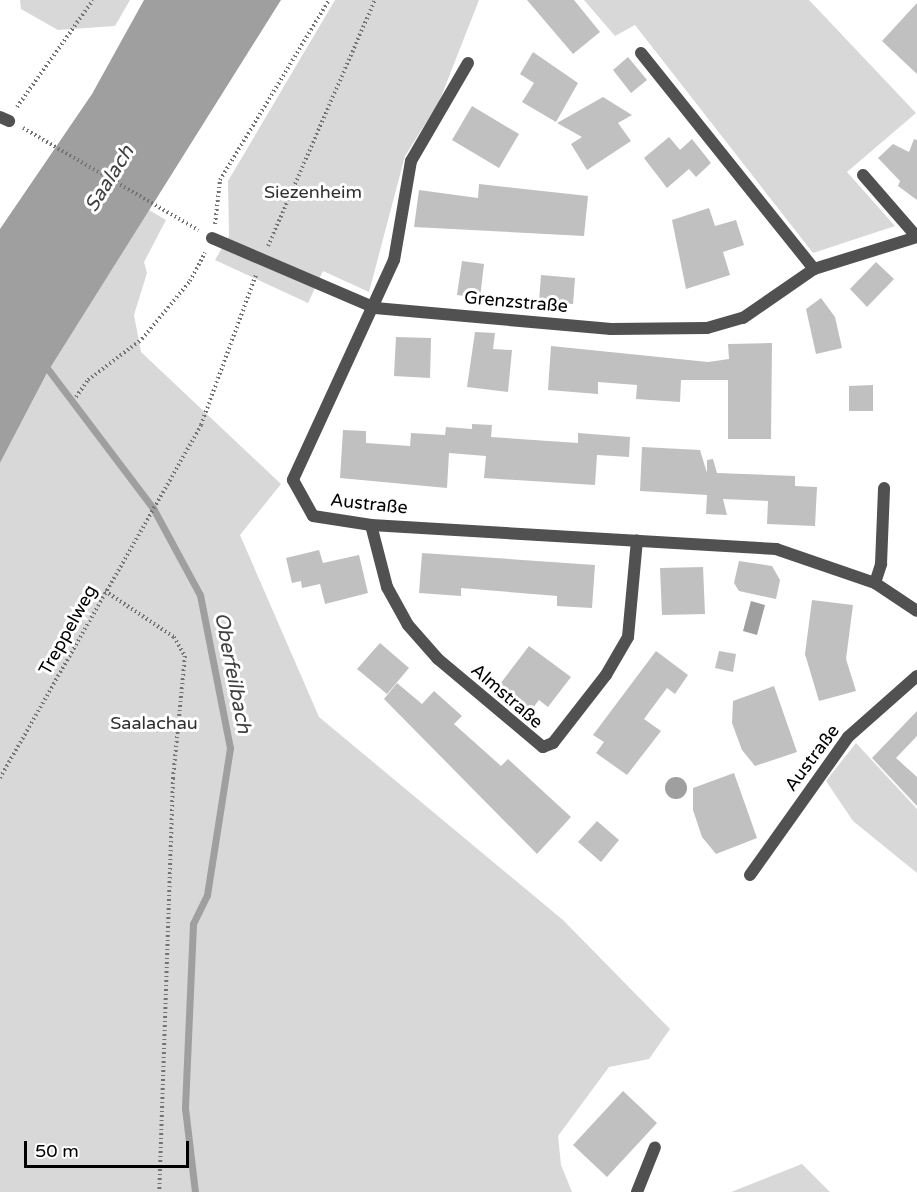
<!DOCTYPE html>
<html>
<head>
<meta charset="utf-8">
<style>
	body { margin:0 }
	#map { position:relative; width:917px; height:1192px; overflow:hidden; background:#fff; font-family:"Varela Round",sans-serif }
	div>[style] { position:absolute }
	.green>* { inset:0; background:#d8d8d8 }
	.water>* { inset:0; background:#9f9f9f }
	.round { border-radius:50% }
	.stream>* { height:7px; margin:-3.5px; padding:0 3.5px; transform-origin:3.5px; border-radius:3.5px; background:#9f9f9f }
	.building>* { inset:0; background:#c0c0c0 }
	.path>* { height:4px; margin-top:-2px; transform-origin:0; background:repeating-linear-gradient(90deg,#737373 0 1.5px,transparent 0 4.5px) }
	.minor>* { height:12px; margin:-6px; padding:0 6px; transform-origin:6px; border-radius:6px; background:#515151 }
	span { translate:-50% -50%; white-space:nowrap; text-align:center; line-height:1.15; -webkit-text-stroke:6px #fff; paint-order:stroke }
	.park-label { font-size:18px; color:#2f2f2f }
	.street-label { font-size:18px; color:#000 }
	.water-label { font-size:20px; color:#404040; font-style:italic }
	.scale { position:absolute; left:24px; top:1141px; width:165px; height:27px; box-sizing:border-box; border:3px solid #000; border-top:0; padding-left:8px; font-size:18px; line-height:21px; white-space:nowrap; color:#000; -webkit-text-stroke:4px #fff; paint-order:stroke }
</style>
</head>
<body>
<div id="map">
	<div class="green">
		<div style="clip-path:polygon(20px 0,130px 0,115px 26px,58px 30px,21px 9px)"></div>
		<div style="clip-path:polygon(335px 0,479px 0,439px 102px,405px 156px,369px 292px,323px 271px,308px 303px,215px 260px,229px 236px,228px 181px)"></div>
		<div style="clip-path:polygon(584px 0,809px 0,916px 113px,847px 172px,895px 226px,813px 253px,635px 25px,615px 36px)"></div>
		<div style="clip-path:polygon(149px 210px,166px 220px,144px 262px,147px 273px,134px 315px,141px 352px,281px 484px,240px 535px,319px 717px,563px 920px,670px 1029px,649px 1059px,609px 1067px,558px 1136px,561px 1165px,572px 1192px,0 1192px,0 463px,47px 373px)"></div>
		<div style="clip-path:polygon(856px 743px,917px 809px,917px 873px,853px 821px,826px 781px)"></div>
		<div style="clip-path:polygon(802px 1164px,830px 1192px,731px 1192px)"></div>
	</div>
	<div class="water">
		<div style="clip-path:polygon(144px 0,281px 0,47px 373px,0 463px,0 229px,92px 94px)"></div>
		<div style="clip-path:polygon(751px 601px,765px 605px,757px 635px,743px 631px)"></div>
		<div class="round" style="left:665px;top:777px;width:22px;height:22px"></div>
	</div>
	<div class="stream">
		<div style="left:44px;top:364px;width:181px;rotate:52.9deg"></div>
		<div style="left:153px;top:508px;width:99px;rotate:61.6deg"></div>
		<div style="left:200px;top:595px;width:156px;rotate:78.9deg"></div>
		<div style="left:230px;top:748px;width:149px;rotate:98.9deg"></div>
		<div style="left:207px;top:895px;width:32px;rotate:116deg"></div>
		<div style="left:193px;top:924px;width:184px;rotate:92.5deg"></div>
		<div style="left:185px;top:1108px;width:85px;rotate:83.2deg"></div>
	</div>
	<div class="building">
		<div style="clip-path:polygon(527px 0,574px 0,600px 32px,573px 54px)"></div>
		<div style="clip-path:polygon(917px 3px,917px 74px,882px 41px)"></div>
		<div style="clip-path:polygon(533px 52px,578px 83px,556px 122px,522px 102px,534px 83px,520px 74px)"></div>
		<div style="clip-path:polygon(628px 57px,647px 80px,631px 93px,613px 70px)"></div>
		<div style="clip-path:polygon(603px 97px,632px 115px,618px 123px,631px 141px,587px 170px,571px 144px,582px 137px,557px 123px)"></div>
		<div style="clip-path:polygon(472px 106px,519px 134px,499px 168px,452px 140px)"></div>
		<div style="clip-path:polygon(669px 137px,680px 150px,692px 139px,711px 163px,696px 177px,689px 169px,667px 188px,644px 158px)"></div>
		<div style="clip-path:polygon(914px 139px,917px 140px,917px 200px,898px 186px,900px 181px,878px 158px,893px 144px,909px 152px)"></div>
		<div style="clip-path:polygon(479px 184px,588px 196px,584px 236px,414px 227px,419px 190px,478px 198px)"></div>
		<div style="clip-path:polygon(709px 208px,715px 226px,736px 220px,744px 245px,723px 252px,730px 275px,686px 289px,672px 220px)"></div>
		<div style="clip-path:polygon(462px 261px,484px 264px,480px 298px,457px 295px)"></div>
		<div style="clip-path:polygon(876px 262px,894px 279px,867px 307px,850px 289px)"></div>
		<div style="clip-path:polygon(541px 275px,575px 278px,573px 304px,539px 302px)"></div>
		<div style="clip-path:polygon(821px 298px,835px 317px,842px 348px,816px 354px,806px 309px)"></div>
		<div style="clip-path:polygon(475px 332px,495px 333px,493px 349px,512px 350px,508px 392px,467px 387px)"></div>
		<div style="clip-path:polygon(396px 337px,431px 338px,430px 378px,394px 376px)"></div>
		<div style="clip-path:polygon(772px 343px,771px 439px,728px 439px,728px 380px,681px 380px,680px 402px,636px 399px,637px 385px,598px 382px,598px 394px,548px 390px,551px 346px,708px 362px,729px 359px,728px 344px)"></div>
		<div style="clip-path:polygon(873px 385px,873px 411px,849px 411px,849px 386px)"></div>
		<div style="clip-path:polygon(472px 424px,492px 425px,491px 437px,578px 443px,578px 433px,630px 437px,629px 457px,597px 455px,595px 485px,484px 478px,486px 456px,449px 453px,447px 488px,340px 478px,343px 430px,366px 431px,366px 443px,410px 446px,411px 433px,445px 435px,446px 427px,472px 429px)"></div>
		<div style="clip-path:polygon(642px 447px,700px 450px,707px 473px,707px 460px,713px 459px,717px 473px,795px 476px,795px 486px,817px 487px,815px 526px,767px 524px,768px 501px,723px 499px,727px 515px,706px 514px,707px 495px,640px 491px)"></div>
		<div style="clip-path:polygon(319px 550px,323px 563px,359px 555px,368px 593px,325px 604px,320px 584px,302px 588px,301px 581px,292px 583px,286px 558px)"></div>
		<div style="clip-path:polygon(422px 553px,595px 565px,592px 608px,557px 606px,557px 596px,461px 588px,461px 596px,419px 593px)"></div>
		<div style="clip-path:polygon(739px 561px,772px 566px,780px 580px,776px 599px,739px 591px,734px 583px)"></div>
		<div style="clip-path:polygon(703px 567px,705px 614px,662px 615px,660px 568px)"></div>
		<div style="clip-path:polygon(812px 600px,853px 605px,846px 659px,856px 691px,819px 701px,805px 654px)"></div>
		<div style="clip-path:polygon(380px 643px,409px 668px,387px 694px,357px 669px)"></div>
		<div style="clip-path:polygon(529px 646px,571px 677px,548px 707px,539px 700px,529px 713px,497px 688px)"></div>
		<div style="clip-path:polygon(656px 651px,688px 675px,675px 694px,667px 688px,644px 719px,661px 731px,627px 775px,596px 753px,604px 742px,593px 735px)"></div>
		<div style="clip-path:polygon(719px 651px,736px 654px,733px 672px,715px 668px)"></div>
		<div style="clip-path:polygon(397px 683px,422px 704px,434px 691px,462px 716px,454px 724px,501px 766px,508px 759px,571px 817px,537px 854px,384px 699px)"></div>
		<div style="clip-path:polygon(774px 686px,797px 752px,755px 766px,742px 750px,732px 723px,733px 701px)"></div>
		<div style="clip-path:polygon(917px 711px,917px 736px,896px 758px,917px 777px,917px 806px,872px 758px)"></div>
		<div style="clip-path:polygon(734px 773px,757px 838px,716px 854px,702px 837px,693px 810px,693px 788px)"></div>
		<div style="clip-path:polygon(597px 821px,619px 840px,601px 862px,578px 842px)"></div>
		<div style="clip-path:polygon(623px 1091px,657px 1123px,607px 1177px,573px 1145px)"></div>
	</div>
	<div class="path">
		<div style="left:17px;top:107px;width:131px;rotate:-54.6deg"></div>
		<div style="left:23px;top:128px;width:203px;rotate:30.2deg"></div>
		<div style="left:215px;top:224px;width:44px;rotate:-83.5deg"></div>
		<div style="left:220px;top:180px;width:210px;rotate:-58.8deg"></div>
		<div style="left:268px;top:246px;width:268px;rotate:-66.5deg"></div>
		<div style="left:76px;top:397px;width:21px;rotate:-55deg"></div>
		<div style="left:88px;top:380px;width:68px;rotate:-37.2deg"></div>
		<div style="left:142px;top:339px;width:75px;rotate:-50.4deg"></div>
		<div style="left:190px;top:281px;width:32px;rotate:-62deg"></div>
		<div style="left:105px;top:591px;width:83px;rotate:33.7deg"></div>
		<div style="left:174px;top:637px;width:22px;rotate:60deg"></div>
		<div style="left:185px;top:656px;width:123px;rotate:95.6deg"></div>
		<div style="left:173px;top:778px;width:414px;rotate:91.9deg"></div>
		<div style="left:0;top:778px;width:406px;rotate:-60.3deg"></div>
		<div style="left:201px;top:425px;width:160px;rotate:-69.9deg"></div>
	</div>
	<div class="minor">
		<div style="left:641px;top:53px;width:277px;rotate:51.3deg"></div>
		<div style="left:468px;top:63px;width:113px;rotate:120.2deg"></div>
		<div style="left:411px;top:161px;width:100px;rotate:99.7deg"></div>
		<div style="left:394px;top:260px;width:242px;rotate:114.7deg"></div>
		<div style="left:293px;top:480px;width:41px;rotate:60.9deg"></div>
		<div style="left:313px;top:516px;width:59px;rotate:8.8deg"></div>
		<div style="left:371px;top:525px;width:406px;rotate:3.4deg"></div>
		<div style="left:776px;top:549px;width:105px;rotate:19deg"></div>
		<div style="left:875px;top:583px;width:50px;rotate:33.7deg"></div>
		<div style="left:0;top:117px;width:10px;rotate:24deg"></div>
		<div style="left:863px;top:175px;width:81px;rotate:49deg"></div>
		<div style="left:212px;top:238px;width:177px;rotate:23.2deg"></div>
		<div style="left:375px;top:308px;width:237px;rotate:5.1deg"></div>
		<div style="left:611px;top:329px;width:96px;rotate:-0.6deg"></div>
		<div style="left:707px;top:328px;width:37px;rotate:-16deg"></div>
		<div style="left:743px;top:318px;width:86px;rotate:-34.6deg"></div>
		<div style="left:814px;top:269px;width:108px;rotate:-17.3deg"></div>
		<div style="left:371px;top:525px;width:64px;rotate:75.5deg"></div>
		<div style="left:387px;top:587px;width:43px;rotate:61.1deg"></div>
		<div style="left:408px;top:625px;width:45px;rotate:48.6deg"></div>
		<div style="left:438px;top:659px;width:137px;rotate:40deg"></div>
		<div style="left:543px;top:747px;width:11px;rotate:-22deg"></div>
		<div style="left:553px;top:743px;width:86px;rotate:-52.1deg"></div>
		<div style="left:606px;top:675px;width:44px;rotate:-59.9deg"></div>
		<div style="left:628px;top:637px;width:97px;rotate:-84.7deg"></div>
		<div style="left:875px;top:583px;width:20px;rotate:-72deg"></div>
		<div style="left:881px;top:564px;width:76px;rotate:-87.7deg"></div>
		<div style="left:750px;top:875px;width:169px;rotate:-54.6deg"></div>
		<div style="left:848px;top:737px;width:92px;rotate:-41.5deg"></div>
		<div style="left:637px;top:1192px;width:48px;rotate:-68.2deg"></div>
	</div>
	<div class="park-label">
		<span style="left:313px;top:192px">Siezenheim</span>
		<span style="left:154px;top:723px">Saalachau</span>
	</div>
	<div class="street-label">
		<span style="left:516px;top:302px;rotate:5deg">Grenzstraße</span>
		<span style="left:369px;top:504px;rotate:6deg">Austraße</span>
		<span style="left:68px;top:630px;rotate:-61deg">Treppelweg</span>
		<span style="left:507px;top:696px;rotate:41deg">Almstraße</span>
		<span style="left:812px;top:758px;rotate:-53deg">Austraße</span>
	</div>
	<div class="water-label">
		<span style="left:110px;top:179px;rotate:-58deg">Saalach</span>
		<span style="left:232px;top:673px;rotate:79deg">Oberfeilbach</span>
	</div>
	<div class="scale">50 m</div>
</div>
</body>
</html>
